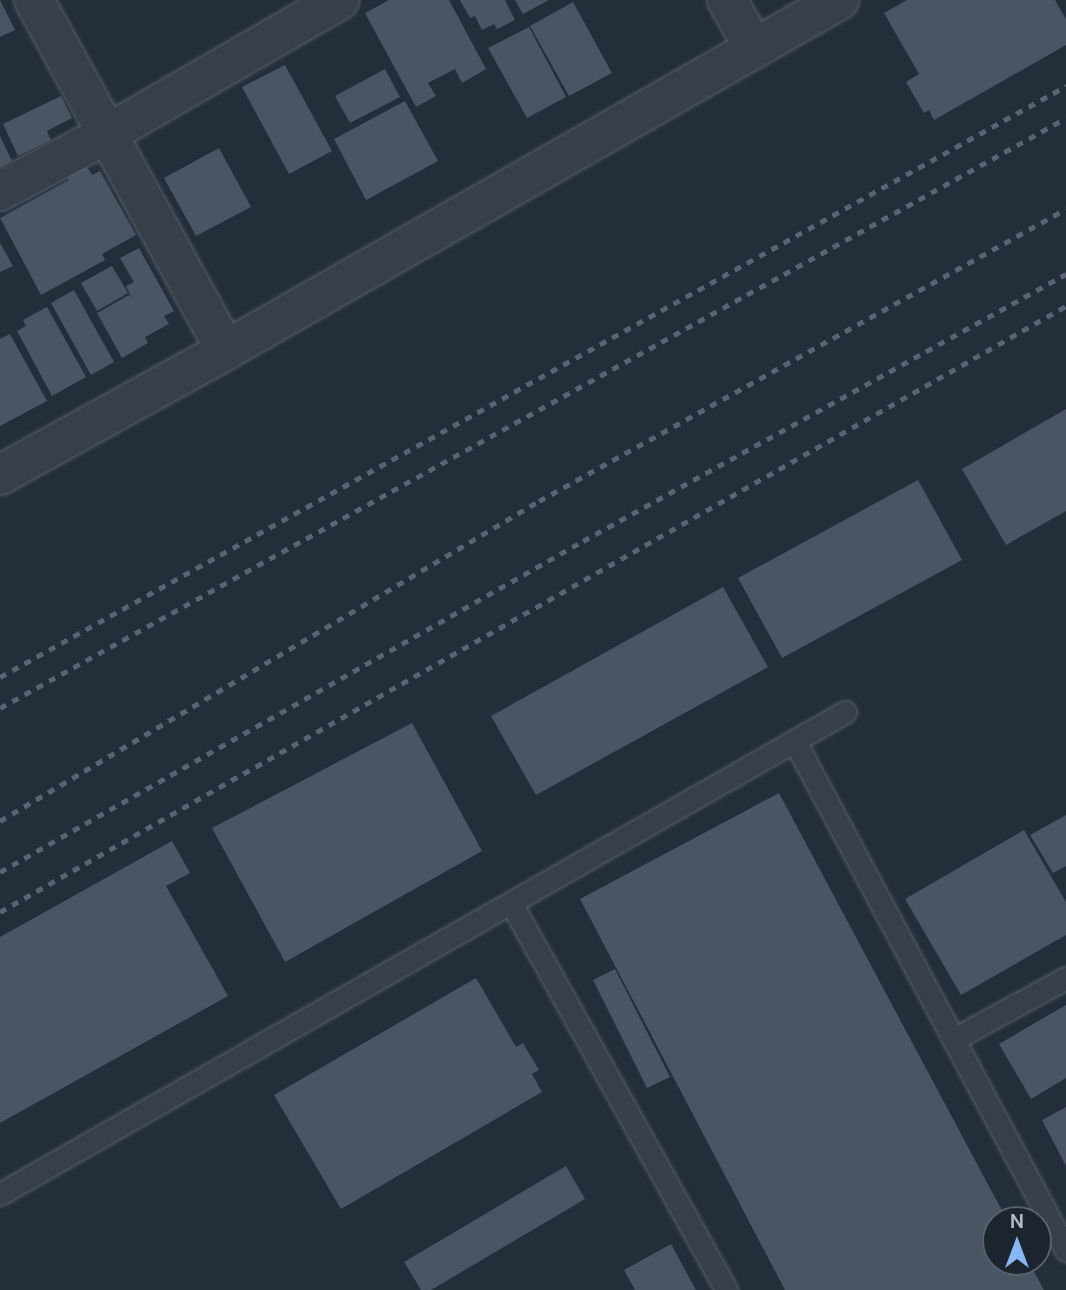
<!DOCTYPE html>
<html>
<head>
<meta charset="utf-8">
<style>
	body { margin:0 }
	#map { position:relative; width:1066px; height:1290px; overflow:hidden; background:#232e3a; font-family:"DM Sans",sans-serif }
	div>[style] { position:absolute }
	.building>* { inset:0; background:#495563 }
	.roads { filter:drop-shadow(0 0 2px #545d68) drop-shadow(0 0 2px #545d68) }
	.service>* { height:21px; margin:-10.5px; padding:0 10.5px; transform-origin:10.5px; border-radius:10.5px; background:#363f4a }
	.minor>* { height:38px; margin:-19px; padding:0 19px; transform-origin:19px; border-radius:19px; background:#363f4a }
	.tertiary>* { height:38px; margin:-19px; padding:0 19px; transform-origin:19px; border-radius:19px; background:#363f4a }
	.rail>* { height:5px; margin-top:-2.5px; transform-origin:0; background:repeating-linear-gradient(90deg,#586471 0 7px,transparent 0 14px) }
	span { translate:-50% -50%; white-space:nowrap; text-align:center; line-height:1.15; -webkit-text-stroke:7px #1c242f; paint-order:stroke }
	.north { position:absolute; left:982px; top:1206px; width:70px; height:70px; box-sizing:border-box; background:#1c242f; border:2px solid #58606b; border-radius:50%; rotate:0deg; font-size:19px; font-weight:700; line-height:28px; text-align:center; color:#b1bac6 }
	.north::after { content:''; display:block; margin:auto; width:24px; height:32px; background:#88b7f5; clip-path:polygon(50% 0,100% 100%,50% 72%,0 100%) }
</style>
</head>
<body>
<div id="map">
	<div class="building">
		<div style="clip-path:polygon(0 0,15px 30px,0 37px)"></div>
		<div style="clip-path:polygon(389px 0,449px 0,486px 69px,462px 83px,455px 69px,428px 83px,436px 96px,416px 107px,365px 13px)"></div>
		<div style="clip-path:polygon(460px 0,505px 0,515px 20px,497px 29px,494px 24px,482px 30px,475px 16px,470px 18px)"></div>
		<div style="clip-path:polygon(515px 0,549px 0,523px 14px)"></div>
		<div style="clip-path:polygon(907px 0,1055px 0,1066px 19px,1066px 45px,934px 120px,929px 110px,924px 113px,906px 82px,919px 74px,884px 13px)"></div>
		<div style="clip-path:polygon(573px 2px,612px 73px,569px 96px,530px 26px)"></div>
		<div style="clip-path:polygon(529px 27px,566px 97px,527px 118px,488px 48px)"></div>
		<div style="clip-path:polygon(285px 65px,332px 151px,289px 174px,242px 87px)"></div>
		<div style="clip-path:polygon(385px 69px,400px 97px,350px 123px,335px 96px)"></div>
		<div style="clip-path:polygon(61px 96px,72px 118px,47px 131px,51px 140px,18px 156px,3px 124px)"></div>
		<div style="clip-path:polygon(405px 101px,438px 161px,366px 200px,334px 139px)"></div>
		<div style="clip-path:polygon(0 136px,12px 161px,0 167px)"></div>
		<div style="clip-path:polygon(219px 148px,251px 207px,196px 236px,164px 178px)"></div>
		<div style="clip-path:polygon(83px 161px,92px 175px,100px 171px,136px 235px,102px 254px,105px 260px,41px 295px,0 218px,69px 180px,64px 171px)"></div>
		<div style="clip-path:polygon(0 243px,13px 266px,0 272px)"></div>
		<div style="clip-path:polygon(139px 248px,174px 311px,164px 316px,169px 324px,145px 337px,148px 343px,122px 358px,97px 313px,129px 295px,132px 299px,126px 286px,134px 282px,120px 258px)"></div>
		<div style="clip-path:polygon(112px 266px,128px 293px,97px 311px,81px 283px)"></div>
		<div style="clip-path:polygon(74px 290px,114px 362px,91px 375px,51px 303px)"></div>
		<div style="clip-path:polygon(47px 307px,86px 377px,52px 396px,17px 331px,26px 326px,23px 320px)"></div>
		<div style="clip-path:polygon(10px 334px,47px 401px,0 426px,0 339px)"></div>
		<div style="clip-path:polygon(1066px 409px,1066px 511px,1006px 545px,962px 469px)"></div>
		<div style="clip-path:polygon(918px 480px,962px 560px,782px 658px,738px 578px)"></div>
		<div style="clip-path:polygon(723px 587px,768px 667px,536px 795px,491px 716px)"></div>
		<div style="clip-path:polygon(412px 723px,482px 851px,285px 962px,212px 828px)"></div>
		<div style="clip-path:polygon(779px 793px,1007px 1220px,996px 1220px,996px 1262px,1029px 1262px,1044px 1290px,785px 1290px,580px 899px)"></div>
		<div style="clip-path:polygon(1066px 815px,1066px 866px,1053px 873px,1030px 835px)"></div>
		<div style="clip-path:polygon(1024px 830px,1066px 902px,1066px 935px,961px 995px,905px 899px)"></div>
		<div style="clip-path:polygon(172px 841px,190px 873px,166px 886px,228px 996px,0 1123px,0 937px)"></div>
		<div style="clip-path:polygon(615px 969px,670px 1077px,647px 1088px,593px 980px)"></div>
		<div style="clip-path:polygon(476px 978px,516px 1047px,523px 1043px,539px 1070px,532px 1074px,542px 1092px,341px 1209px,274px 1095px)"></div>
		<div style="clip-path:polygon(1066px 1005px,1066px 1078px,1031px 1099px,999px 1044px)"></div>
		<div style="clip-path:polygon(1066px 1107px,1066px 1166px,1042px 1120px)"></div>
		<div style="clip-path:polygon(566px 1166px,585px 1199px,431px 1290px,421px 1290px,404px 1262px)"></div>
		<div style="clip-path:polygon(671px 1244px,696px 1290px,635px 1290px,624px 1270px)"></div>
	</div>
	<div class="roads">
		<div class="service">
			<div style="left:795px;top:742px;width:576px;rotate:61.92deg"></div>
			<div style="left:511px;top:903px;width:443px;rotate:60.9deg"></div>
			<div style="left:954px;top:1039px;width:128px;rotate:-28.6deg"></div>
			<div style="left:0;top:1194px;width:973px;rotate:-29.7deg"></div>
		</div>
		<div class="minor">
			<div style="left:34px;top:0;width:399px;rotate:61.3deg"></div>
			<div style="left:727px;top:0;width:55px;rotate:60.6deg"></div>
			<div style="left:0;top:191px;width:123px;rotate:-28deg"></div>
			<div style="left:109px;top:133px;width:266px;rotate:-30deg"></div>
		</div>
		<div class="tertiary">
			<div style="left:0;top:475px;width:258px;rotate:-28.9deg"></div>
			<div style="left:226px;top:350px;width:706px;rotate:-29.72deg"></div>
		</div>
	</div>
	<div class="rail">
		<div style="left:0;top:677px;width:1219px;rotate:-29deg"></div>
		<div style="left:0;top:708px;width:1218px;rotate:-28.96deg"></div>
		<div style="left:0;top:821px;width:627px;rotate:-30.7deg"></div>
		<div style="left:539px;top:501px;width:602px;rotate:-28.99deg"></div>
		<div style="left:0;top:872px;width:670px;rotate:-29.59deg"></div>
		<div style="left:583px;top:541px;width:552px;rotate:-28.93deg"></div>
		<div style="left:0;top:912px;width:1226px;rotate:-29.62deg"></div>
	</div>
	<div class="north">N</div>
</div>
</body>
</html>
